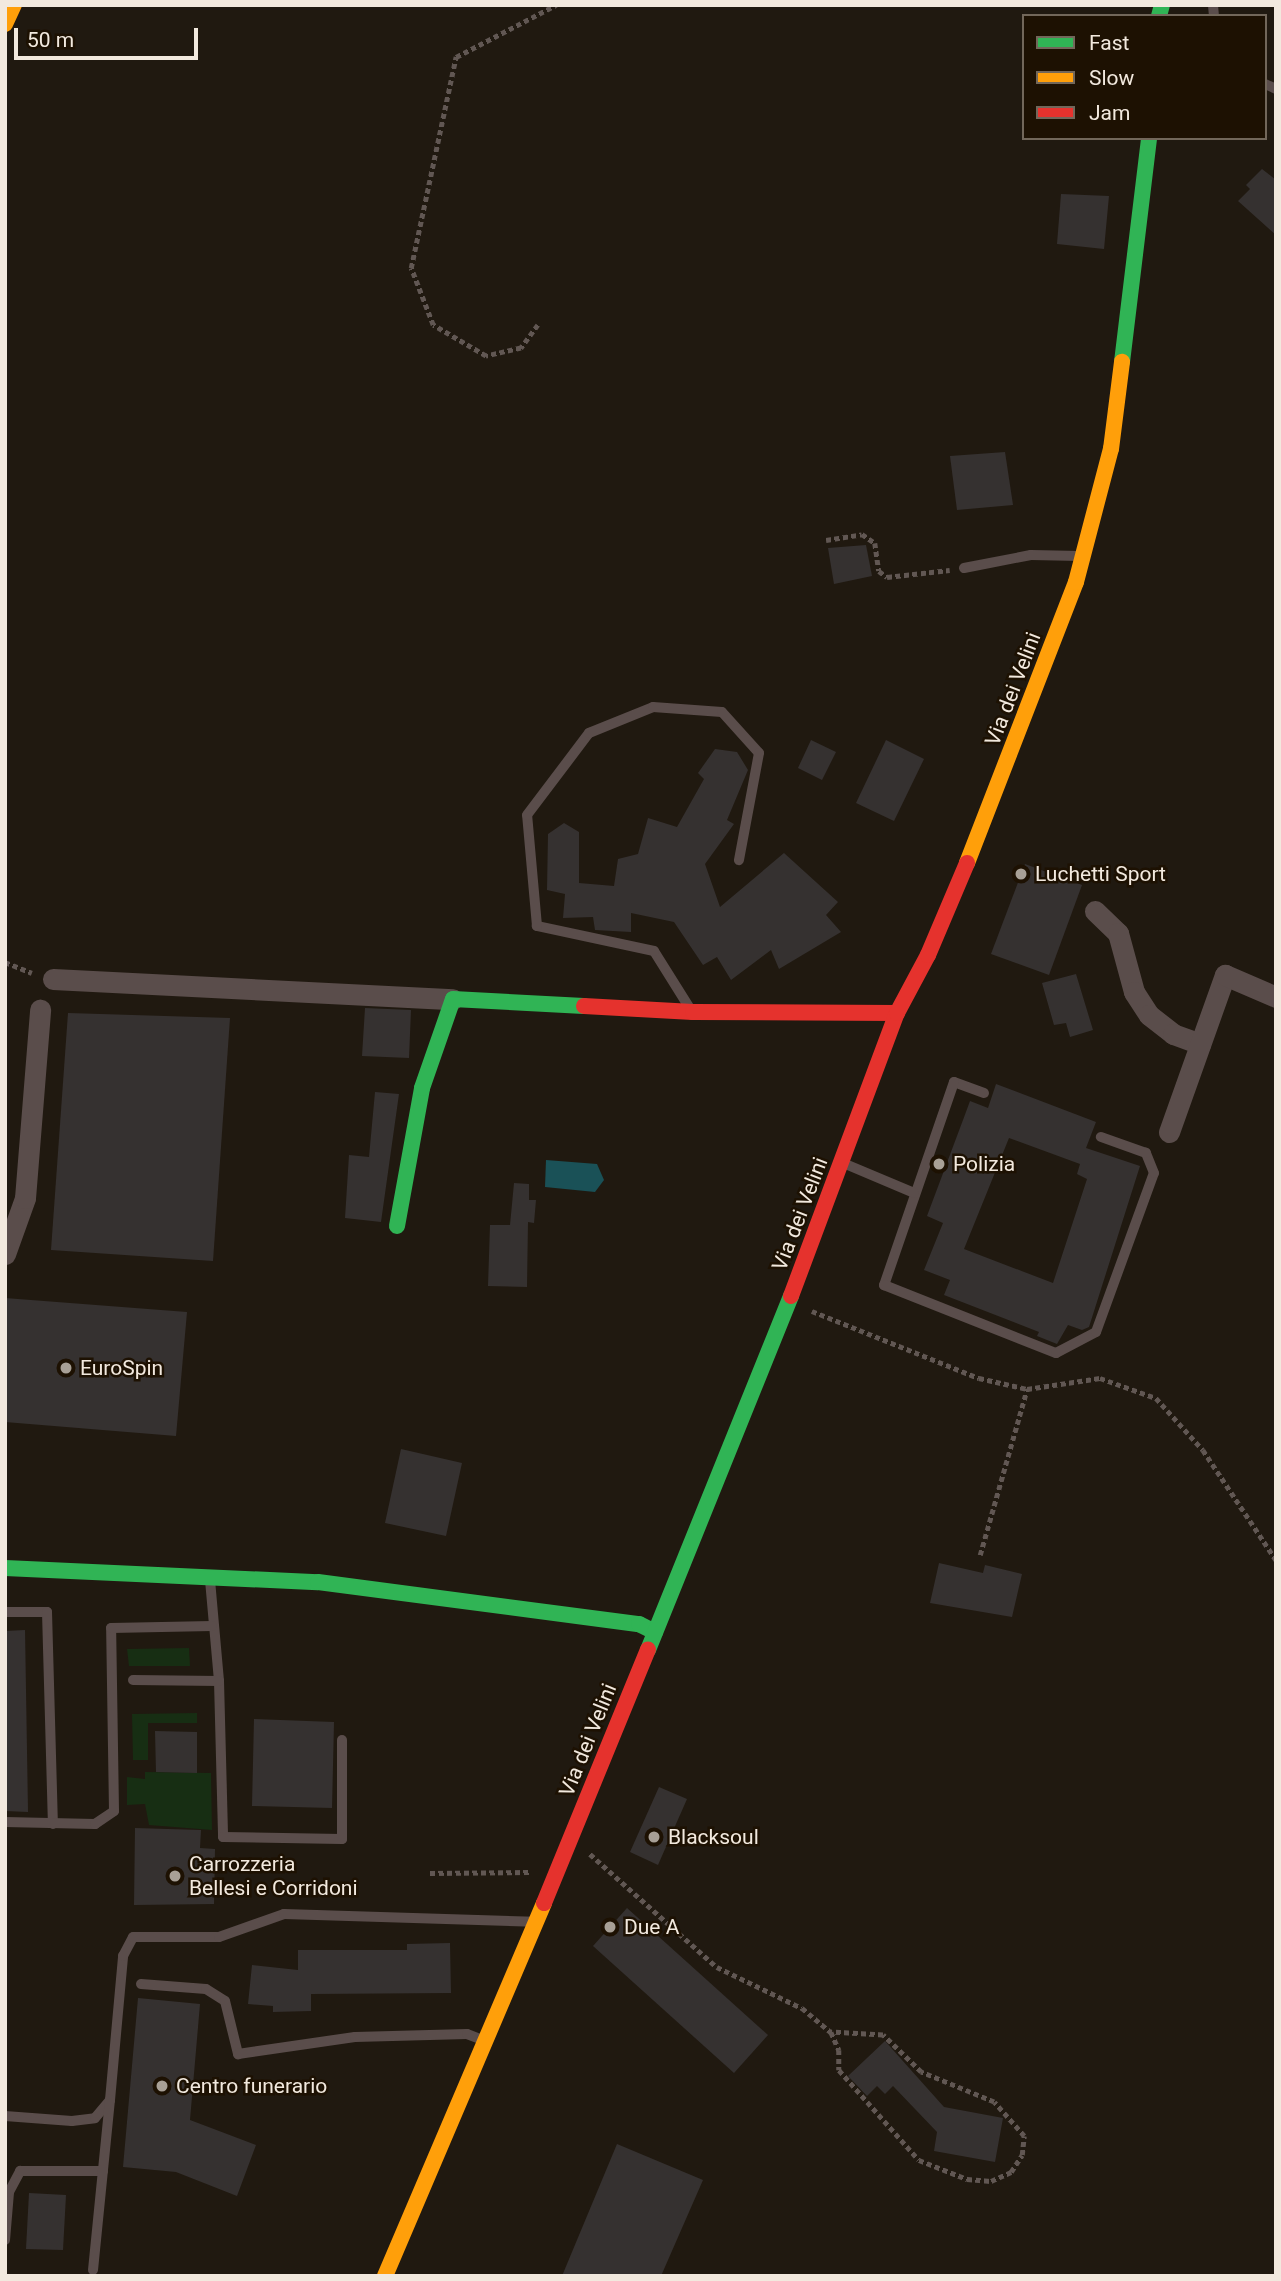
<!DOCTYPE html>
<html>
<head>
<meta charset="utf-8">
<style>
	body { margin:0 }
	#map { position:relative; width:1281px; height:2281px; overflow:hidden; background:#201910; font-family:Roboto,sans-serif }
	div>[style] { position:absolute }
	.green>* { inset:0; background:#172e13 }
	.water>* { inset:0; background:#1a5157 }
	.building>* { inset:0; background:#353130 }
	.path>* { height:4.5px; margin-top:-2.25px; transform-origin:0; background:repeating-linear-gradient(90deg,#615753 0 5px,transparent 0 8.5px) }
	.lane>* { height:10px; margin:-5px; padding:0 5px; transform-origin:5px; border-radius:5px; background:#5a4d4b }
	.street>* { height:21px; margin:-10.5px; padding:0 10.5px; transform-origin:10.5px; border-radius:10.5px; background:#5a4d4b }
	.fast>* { height:16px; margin:-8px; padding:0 8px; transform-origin:8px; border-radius:8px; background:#30b455 }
	.slow>* { height:16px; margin:-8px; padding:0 8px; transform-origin:8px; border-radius:8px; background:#ff9f0a }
	.jam>* { height:16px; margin:-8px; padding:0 8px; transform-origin:8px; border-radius:8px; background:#e5322d }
	.dots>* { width:19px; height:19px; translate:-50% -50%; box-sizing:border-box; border:4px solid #1d1102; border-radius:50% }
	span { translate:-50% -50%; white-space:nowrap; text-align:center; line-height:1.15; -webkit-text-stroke:5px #1d1102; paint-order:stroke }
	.street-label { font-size:21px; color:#f2e9de }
	.poi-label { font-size:21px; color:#f2e9de }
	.left { translate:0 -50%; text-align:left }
	.frame { position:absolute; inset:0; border:7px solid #f2e9de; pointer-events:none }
	.legend { position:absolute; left:1022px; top:14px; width:245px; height:126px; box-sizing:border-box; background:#1d1102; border:2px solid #72675a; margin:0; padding:9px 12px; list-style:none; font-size:21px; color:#f2e9de }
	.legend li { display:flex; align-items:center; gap:14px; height:35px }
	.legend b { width:35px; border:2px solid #72675a }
	.scale { position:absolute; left:14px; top:28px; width:184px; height:32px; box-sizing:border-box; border:4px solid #f2e9de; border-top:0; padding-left:9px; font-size:21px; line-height:24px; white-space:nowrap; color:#f2e9de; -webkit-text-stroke:5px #1d1102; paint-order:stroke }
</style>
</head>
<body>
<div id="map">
	<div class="green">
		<div style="clip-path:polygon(189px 1648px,190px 1666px,129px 1666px,127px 1649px)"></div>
		<div style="clip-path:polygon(197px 1713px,197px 1723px,148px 1723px,148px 1760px,133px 1760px,132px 1714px)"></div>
		<div style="clip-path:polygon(145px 1772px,211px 1773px,212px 1830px,149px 1825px,145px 1804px,127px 1805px,127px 1777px,145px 1779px)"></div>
	</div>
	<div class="water">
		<div style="clip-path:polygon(546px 1160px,597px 1164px,604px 1180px,595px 1192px,545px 1187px)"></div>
	</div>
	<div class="building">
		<div style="clip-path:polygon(1262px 169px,1276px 180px,1276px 235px,1238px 201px,1250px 189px,1246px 185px)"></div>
		<div style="clip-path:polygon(1061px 194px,1109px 196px,1104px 249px,1057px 244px)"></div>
		<div style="clip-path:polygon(1005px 452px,1013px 505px,957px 510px,950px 456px)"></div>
		<div style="clip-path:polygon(866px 545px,872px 576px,834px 584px,828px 548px)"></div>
		<div style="clip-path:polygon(811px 740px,836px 752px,822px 780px,798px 768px)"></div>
		<div style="clip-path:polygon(886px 740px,924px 759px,894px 821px,856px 803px)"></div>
		<div style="clip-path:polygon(715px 749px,737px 752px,748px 770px,727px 820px,734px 824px,705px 864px,720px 907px,784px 853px,838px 902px,826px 915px,841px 932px,779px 969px,771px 950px,731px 980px,717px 957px,703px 965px,674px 922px,631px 913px,631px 932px,595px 930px,593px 917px,563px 918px,565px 894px,547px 890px,548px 834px,564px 823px,579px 832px,579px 883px,614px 886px,618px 859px,638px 854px,648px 818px,677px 827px,704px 779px,698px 773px)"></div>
		<div style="clip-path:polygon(1025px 864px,1082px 885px,1049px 975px,991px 954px)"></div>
		<div style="clip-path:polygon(1076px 974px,1093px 1030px,1070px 1037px,1066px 1023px,1054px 1025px,1042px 983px)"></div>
		<div style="clip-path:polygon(365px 1008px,411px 1010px,409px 1058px,362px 1056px)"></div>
		<div style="clip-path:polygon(68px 1013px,230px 1018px,213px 1261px,51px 1250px)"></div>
		<div style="clip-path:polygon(evenodd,996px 1084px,1096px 1122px,1086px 1148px,1140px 1166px,1089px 1327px,1082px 1330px,1068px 1325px,1057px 1344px,1037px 1336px,1039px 1332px,944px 1295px,950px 1280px,924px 1270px,943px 1223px,927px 1216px,963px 1120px,970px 1101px,988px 1108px,996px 1084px,1009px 1138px,1080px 1164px,1077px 1174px,1087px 1179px,1053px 1283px,964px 1249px,1009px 1138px)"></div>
		<div style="clip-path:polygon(375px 1092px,399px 1094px,381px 1222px,345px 1218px,349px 1155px,369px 1157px)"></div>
		<div style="clip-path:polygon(514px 1183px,529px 1184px,529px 1200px,536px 1200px,534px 1223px,528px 1222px,527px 1287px,488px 1286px,490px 1225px,510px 1225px)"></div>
		<div style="clip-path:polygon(5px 1298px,187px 1312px,176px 1436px,5px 1422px)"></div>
		<div style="clip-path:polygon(401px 1449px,462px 1463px,446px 1536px,385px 1523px)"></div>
		<div style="clip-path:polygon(939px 1563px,983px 1573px,985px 1565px,1022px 1574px,1012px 1617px,930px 1603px)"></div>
		<div style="clip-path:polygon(25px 1630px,28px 1812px,5px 1811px,5px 1631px)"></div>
		<div style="clip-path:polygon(254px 1719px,334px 1722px,332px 1808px,252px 1806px)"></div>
		<div style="clip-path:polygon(155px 1731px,197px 1732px,197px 1773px,156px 1772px)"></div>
		<div style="clip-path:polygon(659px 1787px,687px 1799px,658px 1865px,630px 1852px)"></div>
		<div style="clip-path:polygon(135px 1828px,201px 1830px,200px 1848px,215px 1849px,214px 1904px,134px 1905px)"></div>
		<div style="clip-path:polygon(627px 1908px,768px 2035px,734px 2073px,593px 1946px)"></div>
		<div style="clip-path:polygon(450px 1943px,451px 1993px,311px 1994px,311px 2011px,273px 2012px,273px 2006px,248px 2004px,252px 1965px,298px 1970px,298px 1950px,407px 1950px,407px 1944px)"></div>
		<div style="clip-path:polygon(138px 1998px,200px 2004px,190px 2120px,256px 2145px,237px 2196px,176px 2172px,123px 2167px)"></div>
		<div style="clip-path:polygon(885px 2041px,944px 2107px,1003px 2118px,995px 2162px,934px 2151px,937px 2132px,893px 2086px,885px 2094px,877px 2086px,867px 2096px,848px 2076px)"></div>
		<div style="clip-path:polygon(617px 2144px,703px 2180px,661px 2276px,562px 2276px)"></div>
		<div style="clip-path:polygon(29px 2193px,66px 2195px,63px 2250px,26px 2249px)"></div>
	</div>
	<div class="path">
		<div style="left:538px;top:325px;width:29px;rotate:126deg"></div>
		<div style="left:521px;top:348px;width:36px;rotate:167deg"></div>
		<div style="left:486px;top:356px;width:61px;rotate:-149.7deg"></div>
		<div style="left:433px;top:325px;width:61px;rotate:-111.1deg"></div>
		<div style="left:411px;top:268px;width:216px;rotate:-78deg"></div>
		<div style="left:456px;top:57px;width:113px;rotate:-27.5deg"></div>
		<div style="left:826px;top:540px;width:36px;rotate:-9deg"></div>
		<div style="left:862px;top:534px;width:16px;rotate:35deg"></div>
		<div style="left:875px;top:543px;width:28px;rotate:82deg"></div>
		<div style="left:879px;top:571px;width:10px;rotate:37deg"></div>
		<div style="left:887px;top:577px;width:63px;rotate:-6.3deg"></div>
		<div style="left:5px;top:962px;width:29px;rotate:22deg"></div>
		<div style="left:812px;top:1311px;width:180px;rotate:21.9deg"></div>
		<div style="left:979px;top:1378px;width:49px;rotate:12.9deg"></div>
		<div style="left:1027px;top:1389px;width:74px;rotate:-8.6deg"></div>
		<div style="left:1100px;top:1378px;width:59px;rotate:19.7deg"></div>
		<div style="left:1156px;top:1398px;width:70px;rotate:47.9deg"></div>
		<div style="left:1203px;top:1450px;width:132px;rotate:56.4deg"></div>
		<div style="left:980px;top:1555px;width:173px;rotate:-74.2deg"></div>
		<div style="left:590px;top:1854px;width:170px;rotate:41.7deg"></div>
		<div style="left:717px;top:1967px;width:94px;rotate:25.8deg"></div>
		<div style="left:802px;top:2008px;width:38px;rotate:40deg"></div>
		<div style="left:831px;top:2032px;width:20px;rotate:66deg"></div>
		<div style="left:839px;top:2050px;width:20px;rotate:90deg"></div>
		<div style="left:839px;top:2070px;width:120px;rotate:48.4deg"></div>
		<div style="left:919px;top:2160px;width:52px;rotate:21.6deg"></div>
		<div style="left:967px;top:2179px;width:24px;rotate:5deg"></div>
		<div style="left:991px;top:2181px;width:22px;rotate:-24deg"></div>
		<div style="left:1011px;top:2172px;width:20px;rotate:-57deg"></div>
		<div style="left:1022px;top:2155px;width:19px;rotate:-84deg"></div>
		<div style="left:1024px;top:2136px;width:45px;rotate:-131.4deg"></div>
		<div style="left:994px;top:2102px;width:79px;rotate:-157.7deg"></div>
		<div style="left:921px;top:2072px;width:53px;rotate:-135.8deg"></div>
		<div style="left:883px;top:2035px;width:52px;rotate:-176.7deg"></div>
		<div style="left:430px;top:1873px;width:99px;rotate:-0.6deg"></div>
	</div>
	<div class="lane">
		<div style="left:1213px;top:5px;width:11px;rotate:85deg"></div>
		<div style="left:1265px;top:84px;width:12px;rotate:24deg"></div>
		<div style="left:964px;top:568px;width:68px;rotate:-11deg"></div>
		<div style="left:1031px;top:555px;width:49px;rotate:1.2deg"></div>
		<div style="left:689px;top:1007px;width:66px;rotate:-122deg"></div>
		<div style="left:654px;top:951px;width:120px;rotate:-167.9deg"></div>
		<div style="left:537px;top:926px;width:111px;rotate:-95.1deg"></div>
		<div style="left:527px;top:815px;width:103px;rotate:-52.9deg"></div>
		<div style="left:589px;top:733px;width:69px;rotate:-22.1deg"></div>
		<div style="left:653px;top:707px;width:69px;rotate:4.1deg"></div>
		<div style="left:722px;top:712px;width:55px;rotate:47.9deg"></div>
		<div style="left:759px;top:753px;width:109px;rotate:100.6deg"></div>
		<div style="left:984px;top:1093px;width:32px;rotate:-160deg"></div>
		<div style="left:954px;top:1082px;width:215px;rotate:109deg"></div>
		<div style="left:884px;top:1285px;width:185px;rotate:21.6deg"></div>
		<div style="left:1056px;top:1353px;width:45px;rotate:-27.7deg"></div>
		<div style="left:1096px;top:1332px;width:169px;rotate:-70deg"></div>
		<div style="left:1154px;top:1173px;width:22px;rotate:-112deg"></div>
		<div style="left:1146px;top:1153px;width:48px;rotate:-160.4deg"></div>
		<div style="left:843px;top:1163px;width:77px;rotate:22.9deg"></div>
		<div style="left:210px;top:1580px;width:101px;rotate:84.9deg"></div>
		<div style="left:219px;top:1681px;width:156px;rotate:88.5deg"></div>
		<div style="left:223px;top:1837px;width:119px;rotate:1deg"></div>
		<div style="left:342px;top:1839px;width:99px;rotate:-90deg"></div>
		<div style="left:5px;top:1612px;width:42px"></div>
		<div style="left:47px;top:1612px;width:212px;rotate:88.4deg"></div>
		<div style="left:133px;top:1680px;width:86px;rotate:0.7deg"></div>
		<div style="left:5px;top:1822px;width:90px;rotate:1.3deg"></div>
		<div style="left:95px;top:1824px;width:23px;rotate:-34deg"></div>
		<div style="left:114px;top:1811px;width:183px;rotate:-90.9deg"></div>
		<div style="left:111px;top:1628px;width:101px;rotate:-1.1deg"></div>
		<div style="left:141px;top:1984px;width:65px;rotate:4.4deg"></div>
		<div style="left:206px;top:1989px;width:22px;rotate:32deg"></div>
		<div style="left:225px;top:2001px;width:55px;rotate:76.2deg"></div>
		<div style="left:238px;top:2054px;width:118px;rotate:-8.3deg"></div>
		<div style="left:355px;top:2037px;width:112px;rotate:-1.5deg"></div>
		<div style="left:467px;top:2034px;width:17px;rotate:21deg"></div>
		<div style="left:5px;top:2116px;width:67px;rotate:4.3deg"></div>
		<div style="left:72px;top:2121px;width:23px;rotate:-7deg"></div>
		<div style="left:95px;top:2118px;width:23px;rotate:-50deg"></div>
		<div style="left:110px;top:2100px;width:145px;rotate:-84.8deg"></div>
		<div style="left:123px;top:1956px;width:21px;rotate:-62deg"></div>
		<div style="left:133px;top:1937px;width:86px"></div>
		<div style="left:219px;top:1937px;width:69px;rotate:-19.5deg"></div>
		<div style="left:284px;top:1914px;width:250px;rotate:1.8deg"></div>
		<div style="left:5px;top:2240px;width:48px;rotate:-85.2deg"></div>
		<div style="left:9px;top:2192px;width:24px;rotate:-62deg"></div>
		<div style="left:20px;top:2171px;width:83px"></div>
		<div style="left:93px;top:2270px;width:171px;rotate:-84.3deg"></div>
	</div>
	<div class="street">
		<div style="left:1095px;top:911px;width:32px;rotate:44deg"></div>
		<div style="left:1118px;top:933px;width:61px;rotate:74.8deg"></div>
		<div style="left:1134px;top:992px;width:27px;rotate:57deg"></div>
		<div style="left:1149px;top:1015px;width:31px;rotate:38deg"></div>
		<div style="left:1173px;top:1034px;width:29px;rotate:20deg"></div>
		<div style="left:53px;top:979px;width:400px;rotate:2.9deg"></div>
		<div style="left:1169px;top:1132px;width:167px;rotate:-70.4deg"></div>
		<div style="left:1225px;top:975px;width:56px;rotate:23.3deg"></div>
		<div style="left:5px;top:1254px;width:59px;rotate:-70.3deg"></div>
		<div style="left:25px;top:1198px;width:189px;rotate:-85.4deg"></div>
	</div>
	<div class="fast">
		<div style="left:1159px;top:16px;width:11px;rotate:-75deg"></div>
		<div style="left:1122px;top:362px;width:226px;rotate:-83.1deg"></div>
		<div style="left:397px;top:1226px;width:140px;rotate:-79.7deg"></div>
		<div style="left:422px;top:1088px;width:94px;rotate:-70.8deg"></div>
		<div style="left:453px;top:999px;width:131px;rotate:3.1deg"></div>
		<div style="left:5px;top:1568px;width:313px;rotate:2.6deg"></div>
		<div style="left:318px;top:1582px;width:324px;rotate:7.5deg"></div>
		<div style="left:639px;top:1624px;width:18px;rotate:27deg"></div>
		<div style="left:648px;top:1650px;width:382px;rotate:-68deg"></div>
	</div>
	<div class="slow">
		<div style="left:5px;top:24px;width:21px;rotate:-65deg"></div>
		<div style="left:967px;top:863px;width:301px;rotate:-68.8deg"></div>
		<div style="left:1076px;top:582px;width:138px;rotate:-75.3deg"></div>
		<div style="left:1111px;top:449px;width:88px;rotate:-82.8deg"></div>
		<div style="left:385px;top:2276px;width:405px;rotate:-66.9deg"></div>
	</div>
	<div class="jam">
		<div style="left:584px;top:1006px;width:109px;rotate:3.2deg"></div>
		<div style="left:693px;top:1012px;width:204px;rotate:0.3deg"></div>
		<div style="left:791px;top:1296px;width:302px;rotate:-69.5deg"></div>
		<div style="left:897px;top:1013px;width:66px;rotate:-61.9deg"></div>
		<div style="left:928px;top:955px;width:100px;rotate:-67deg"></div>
		<div style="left:544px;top:1903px;width:274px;rotate:-67.7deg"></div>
	</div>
	<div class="dots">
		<div style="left:1021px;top:874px;background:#a8a096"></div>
		<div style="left:939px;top:1164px;background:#a8a096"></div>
		<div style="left:66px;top:1368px;background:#a8a096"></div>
		<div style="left:654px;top:1837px;background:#a8a096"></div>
		<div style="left:175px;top:1876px;background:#a8a096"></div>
		<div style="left:610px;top:1927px;background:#a8a096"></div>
		<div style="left:162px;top:2086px;background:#a8a096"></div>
	</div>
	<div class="street-label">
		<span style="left:1013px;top:689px;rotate:-69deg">Via dei Velini</span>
		<span style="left:800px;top:1214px;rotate:-69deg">Via dei Velini</span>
		<span style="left:588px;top:1740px;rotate:-68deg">Via dei Velini</span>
	</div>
	<div class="poi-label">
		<span class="left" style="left:1035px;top:874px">Luchetti Sport</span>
		<span class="left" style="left:953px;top:1164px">Polizia</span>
		<span class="left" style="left:80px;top:1368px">EuroSpin</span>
		<span class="left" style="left:668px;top:1837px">Blacksoul</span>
		<span class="left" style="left:189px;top:1876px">Carrozzeria<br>Bellesi e Corridoni</span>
		<span class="left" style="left:624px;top:1927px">Due A</span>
		<span class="left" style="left:176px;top:2086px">Centro funerario</span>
	</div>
	<div class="frame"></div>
	<ul class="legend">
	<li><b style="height:9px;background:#30b455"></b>Fast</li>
	<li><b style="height:9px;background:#ff9f0a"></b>Slow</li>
	<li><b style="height:9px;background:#e5322d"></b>Jam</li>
	</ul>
	<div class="scale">50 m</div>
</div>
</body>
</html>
